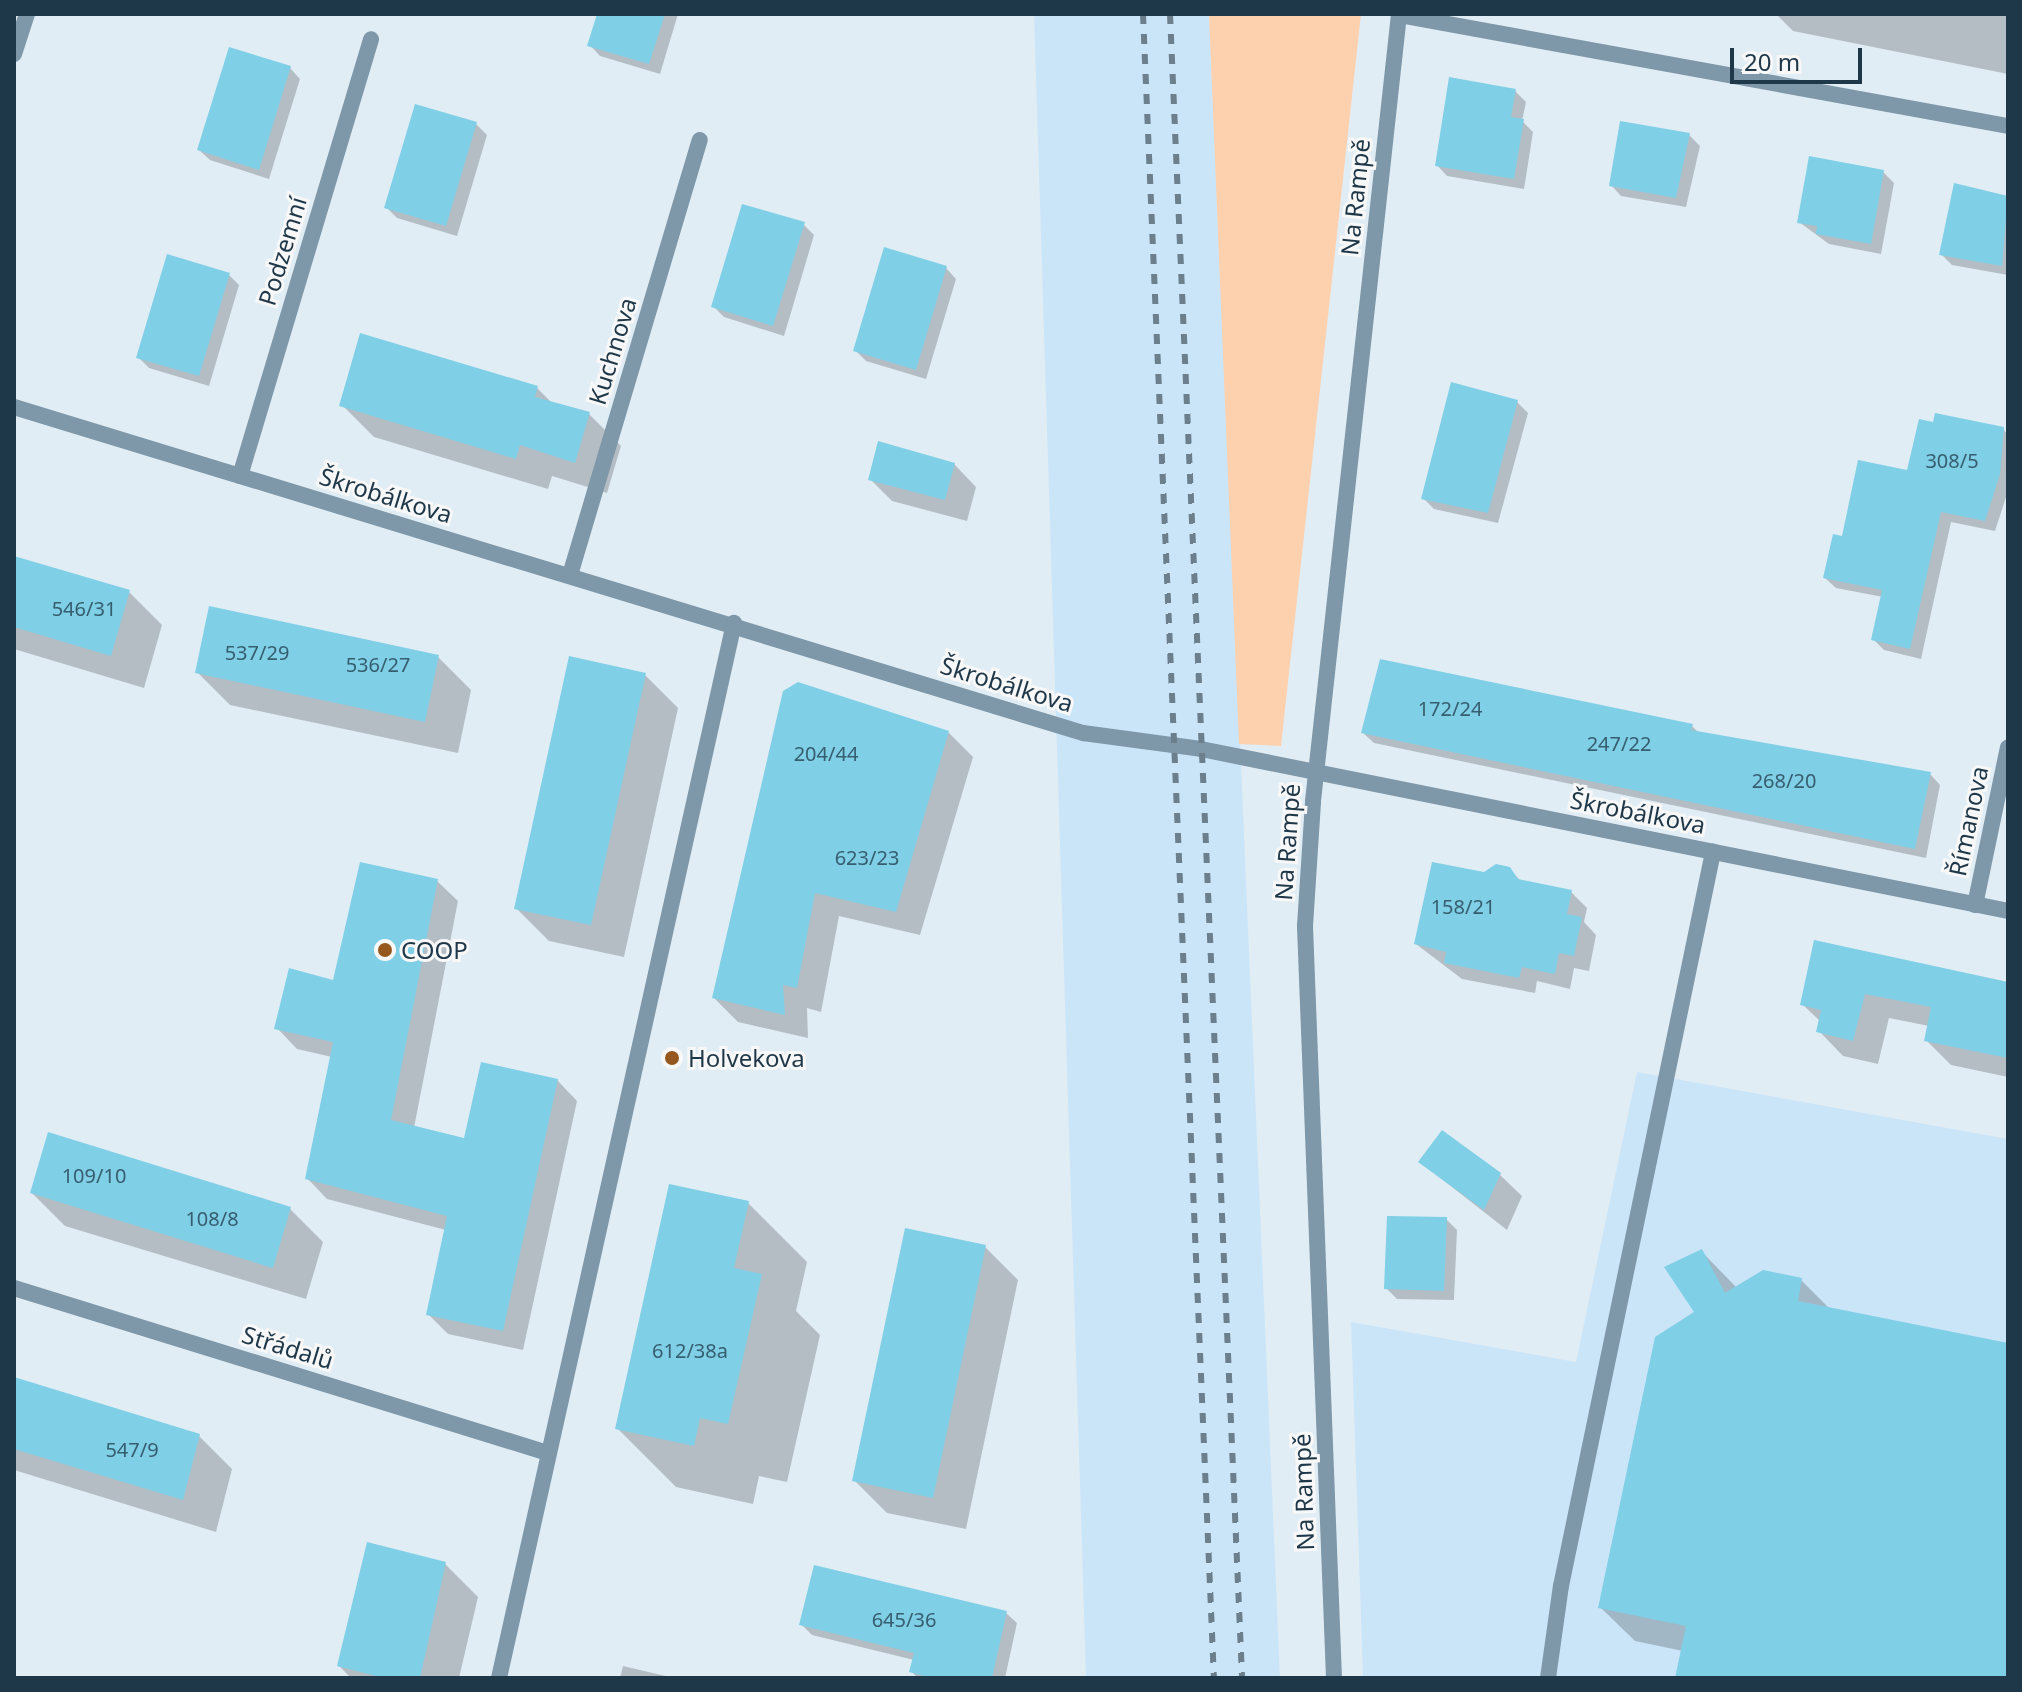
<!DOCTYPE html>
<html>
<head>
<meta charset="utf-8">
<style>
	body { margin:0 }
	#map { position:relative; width:2022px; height:1692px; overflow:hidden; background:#e1edf5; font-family:"Noto Sans",sans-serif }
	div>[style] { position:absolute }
	.built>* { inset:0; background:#cbe5f8 }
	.green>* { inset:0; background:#fdd0ae }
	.shadow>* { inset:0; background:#0003 }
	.building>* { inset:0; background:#7fcfe6 }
	.lane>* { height:16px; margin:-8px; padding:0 8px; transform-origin:8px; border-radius:8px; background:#7e97a9 }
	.street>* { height:16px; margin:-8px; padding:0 8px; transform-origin:8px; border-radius:8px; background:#7e97a9 }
	.rail>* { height:6px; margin-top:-3px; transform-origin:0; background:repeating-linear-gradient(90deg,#6b7f8c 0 10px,transparent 0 20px) }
	.dots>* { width:22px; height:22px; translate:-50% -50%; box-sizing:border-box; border:4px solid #f8f8f8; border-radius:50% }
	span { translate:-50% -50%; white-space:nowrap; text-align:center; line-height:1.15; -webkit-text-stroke:6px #f8f8f8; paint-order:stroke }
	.number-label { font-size:20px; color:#375e70 }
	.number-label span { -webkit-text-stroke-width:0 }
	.street-label { font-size:24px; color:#1f3849 }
	.poi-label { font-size:24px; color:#1f3849 }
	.left { translate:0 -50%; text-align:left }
	.frame { position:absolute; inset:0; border:16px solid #1f3849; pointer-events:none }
	.scale { position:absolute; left:1730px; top:48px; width:132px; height:36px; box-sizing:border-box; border:4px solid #1f3849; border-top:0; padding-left:10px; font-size:24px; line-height:28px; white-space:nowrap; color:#1f3849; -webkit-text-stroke:6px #f8f8f8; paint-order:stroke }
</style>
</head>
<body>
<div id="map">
	<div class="built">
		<div style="clip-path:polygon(1034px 14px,1209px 14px,1280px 1678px,1086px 1678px)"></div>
		<div style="clip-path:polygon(1637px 1072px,2008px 1139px,2008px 1678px,1363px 1678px,1351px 1322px,1576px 1362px)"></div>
	</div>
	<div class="green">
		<div style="clip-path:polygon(1209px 14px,1361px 14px,1281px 746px,1239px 744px)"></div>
	</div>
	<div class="shadow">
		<div style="clip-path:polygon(599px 14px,678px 14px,660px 74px,600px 56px,590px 45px)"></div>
		<div style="clip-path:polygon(1776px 14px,2008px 14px,2008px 74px,1793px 31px)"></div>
		<div style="clip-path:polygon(290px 68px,300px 79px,269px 179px,210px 160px,199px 150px)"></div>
		<div style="clip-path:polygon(1515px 91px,1526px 102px,1522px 121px,1533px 132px,1524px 189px,1447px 176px,1437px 165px)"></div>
		<div style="clip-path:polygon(476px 124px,487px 135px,457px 236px,397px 218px,386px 207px)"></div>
		<div style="clip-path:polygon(1689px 135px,1700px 146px,1686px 207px,1621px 196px,1611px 185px)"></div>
		<div style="clip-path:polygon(1883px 172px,1894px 183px,1881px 254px,1829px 244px,1799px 222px)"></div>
		<div style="clip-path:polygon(1955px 185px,2008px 198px,2008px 275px,1952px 265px,1942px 255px)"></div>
		<div style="clip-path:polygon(803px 224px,814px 235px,784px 336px,724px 317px,713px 306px)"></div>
		<div style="clip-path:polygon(946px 268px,956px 279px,926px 379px,866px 361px,855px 350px)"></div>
		<div style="clip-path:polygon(229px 275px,239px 285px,209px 386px,149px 368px,138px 357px)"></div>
		<div style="clip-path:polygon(537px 388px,553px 404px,589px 414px,621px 446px,607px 493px,552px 476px,548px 489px,374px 437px,342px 405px)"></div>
		<div style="clip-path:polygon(1517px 402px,1528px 413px,1498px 523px,1434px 509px,1423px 498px)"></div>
		<div style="clip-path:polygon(2003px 429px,2008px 435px,2008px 491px,1995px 531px,1951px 522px,1921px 659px,1884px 650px,1874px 640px,1883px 597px,1836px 588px,1825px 578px,1844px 539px,1908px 472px)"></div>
		<div style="clip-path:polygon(954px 464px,976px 487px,967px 521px,892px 501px,870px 479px)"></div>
		<div style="clip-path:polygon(14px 558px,129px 592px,162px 625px,144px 688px,14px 649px)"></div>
		<div style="clip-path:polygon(438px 657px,471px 690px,458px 753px,230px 705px,197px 672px)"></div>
		<div style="clip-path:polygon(645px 675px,678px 708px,624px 957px,549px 941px,516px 908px)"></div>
		<div style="clip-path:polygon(1692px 726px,1699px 733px,1930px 774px,1940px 785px,1926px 858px,1374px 743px,1363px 733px)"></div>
		<div style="clip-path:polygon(948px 732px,973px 757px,920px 935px,839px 916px,821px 1012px,807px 1008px,808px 1038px,738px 1022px,714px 998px)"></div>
		<div style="clip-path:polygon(1509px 869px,1522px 882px,1571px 892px,1587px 908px,1584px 922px,1596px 935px,1589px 971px,1574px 968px,1570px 989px,1537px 981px,1535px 993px,1462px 979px,1416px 944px,1485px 874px)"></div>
		<div style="clip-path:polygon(437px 881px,458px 901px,414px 1128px,466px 1140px,557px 1080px,577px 1101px,523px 1350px,448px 1334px,428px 1314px,446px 1230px,327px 1199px,307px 1178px,332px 1057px,297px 1049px,277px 1028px,334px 982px)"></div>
		<div style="clip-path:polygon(1815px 943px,2008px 983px,2008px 1077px,1951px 1065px,1926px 1040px,1929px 1026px,1889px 1018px,1878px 1064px,1843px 1056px,1819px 1031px,1821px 1022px,1802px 1004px)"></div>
		<div style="clip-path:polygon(1420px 1162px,1499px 1174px,1522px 1196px,1507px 1230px)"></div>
		<div style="clip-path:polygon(32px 1193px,290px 1209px,323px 1242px,306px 1299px,65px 1226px)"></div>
		<div style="clip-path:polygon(748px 1203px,807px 1262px,796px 1311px,820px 1335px,787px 1482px,759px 1476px,753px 1504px,676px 1487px,617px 1428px)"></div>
		<div style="clip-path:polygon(1446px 1219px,1457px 1230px,1454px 1300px,1397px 1299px,1386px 1288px)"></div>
		<div style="clip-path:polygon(985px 1247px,1018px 1280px,966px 1529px,887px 1513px,854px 1480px)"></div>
		<div style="clip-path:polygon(1702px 1252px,1737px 1288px,1801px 1280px,1830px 1309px,2008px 1345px,2008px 1678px,1677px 1678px,1683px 1651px,1635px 1641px,1600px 1607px,1696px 1313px)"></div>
		<div style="clip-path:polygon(14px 1379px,199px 1436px,232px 1469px,216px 1532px,14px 1470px)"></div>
		<div style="clip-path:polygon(445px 1564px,478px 1597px,459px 1678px,351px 1678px,339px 1666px)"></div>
		<div style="clip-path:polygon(1006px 1613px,1017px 1623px,1005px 1678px,918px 1678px,912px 1672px,914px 1660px,812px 1635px,802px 1625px)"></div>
		<div style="clip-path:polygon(623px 1666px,674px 1678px,620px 1678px)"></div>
	</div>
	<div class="building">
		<div style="clip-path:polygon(597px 14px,665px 14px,649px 64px,587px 46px)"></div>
		<div style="clip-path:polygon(229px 47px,291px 66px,259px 170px,197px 150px)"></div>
		<div style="clip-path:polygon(1449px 77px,1516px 89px,1511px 117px,1524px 119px,1514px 179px,1435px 166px)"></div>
		<div style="clip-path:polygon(415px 104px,477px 122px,446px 226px,384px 208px)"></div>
		<div style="clip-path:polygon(1620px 121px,1690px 133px,1676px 198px,1609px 186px)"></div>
		<div style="clip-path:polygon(1809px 156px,1884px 170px,1871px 244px,1816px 234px,1817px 226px,1797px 223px)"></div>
		<div style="clip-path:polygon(1954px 183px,2008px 196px,2002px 266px,1939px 255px)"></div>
		<div style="clip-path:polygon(742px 204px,805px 222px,773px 326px,711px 307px)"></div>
		<div style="clip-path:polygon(884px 247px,947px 266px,916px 370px,853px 351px)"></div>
		<div style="clip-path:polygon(167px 254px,230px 273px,199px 376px,136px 358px)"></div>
		<div style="clip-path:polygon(360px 333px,538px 386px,535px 397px,590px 412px,575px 463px,520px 445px,516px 459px,339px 406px)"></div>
		<div style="clip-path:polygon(1451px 382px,1518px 400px,1488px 513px,1421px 499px)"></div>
		<div style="clip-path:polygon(1935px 413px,2004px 427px,2000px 474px,1985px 521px,1941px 512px,1910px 649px,1871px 640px,1882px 590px,1823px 578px,1833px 534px,1842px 536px,1858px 460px,1907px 470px,1919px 419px,1933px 422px)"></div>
		<div style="clip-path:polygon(878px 441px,955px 463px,945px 500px,868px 480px)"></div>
		<div style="clip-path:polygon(14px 556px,130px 590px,111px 656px,14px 627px)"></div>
		<div style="clip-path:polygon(209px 606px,439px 655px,425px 722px,195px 673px)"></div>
		<div style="clip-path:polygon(569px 656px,646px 673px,591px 925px,514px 909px)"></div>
		<div style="clip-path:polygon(1380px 659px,1693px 724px,1691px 730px,1931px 772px,1915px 849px,1361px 733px)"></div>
		<div style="clip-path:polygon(798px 682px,949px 731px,896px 912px,815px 893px,797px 988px,783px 985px,785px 1015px,712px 998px,783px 691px)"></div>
		<div style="clip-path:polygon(360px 862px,438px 879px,391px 1120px,464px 1138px,481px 1062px,558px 1079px,503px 1331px,426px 1315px,447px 1216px,305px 1179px,333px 1042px,274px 1029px,289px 968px,333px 980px)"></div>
		<div style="clip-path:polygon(1432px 862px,1484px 872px,1496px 864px,1510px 867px,1518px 879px,1572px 890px,1567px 914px,1582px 917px,1574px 956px,1559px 953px,1555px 974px,1522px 967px,1519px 978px,1444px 963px,1446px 952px,1414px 944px)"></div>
		<div style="clip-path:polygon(1814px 940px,2008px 982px,2008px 1058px,1924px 1041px,1931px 1007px,1865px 994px,1853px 1041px,1816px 1032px,1821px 1010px,1800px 1005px)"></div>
		<div style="clip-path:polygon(1442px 1130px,1501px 1173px,1484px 1210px,1418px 1162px)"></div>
		<div style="clip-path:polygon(48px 1132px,291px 1207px,273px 1268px,30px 1193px)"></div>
		<div style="clip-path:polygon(669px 1184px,749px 1201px,734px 1268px,762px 1274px,728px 1424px,700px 1418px,694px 1446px,615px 1429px)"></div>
		<div style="clip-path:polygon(1387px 1216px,1447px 1217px,1444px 1291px,1384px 1289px)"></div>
		<div style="clip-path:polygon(905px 1228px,986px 1245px,933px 1498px,852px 1481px)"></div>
		<div style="clip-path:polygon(1702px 1249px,1725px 1293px,1763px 1270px,1802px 1278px,1798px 1301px,2008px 1343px,2008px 1678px,1675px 1678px,1686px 1626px,1598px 1608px,1655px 1337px,1694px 1312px,1664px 1267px)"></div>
		<div style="clip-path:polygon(14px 1377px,200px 1434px,183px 1500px,14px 1449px)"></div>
		<div style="clip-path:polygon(367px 1542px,446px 1562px,420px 1678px,384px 1678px,337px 1666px)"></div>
		<div style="clip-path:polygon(814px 1565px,1007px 1611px,992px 1678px,932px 1678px,909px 1672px,914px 1653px,799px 1625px)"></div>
	</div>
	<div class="lane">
		<div style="left:1548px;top:1678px;width:93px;rotate:-82deg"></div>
		<div style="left:1561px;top:1586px;width:750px;rotate:-78.3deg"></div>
	</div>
	<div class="street">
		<div style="left:1399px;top:15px;width:619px;rotate:10.33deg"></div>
		<div style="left:14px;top:54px;width:42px;rotate:-72deg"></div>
		<div style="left:14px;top:407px;width:1118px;rotate:16.96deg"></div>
		<div style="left:1083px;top:733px;width:119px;rotate:7.7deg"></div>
		<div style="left:1201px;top:749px;width:823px;rotate:11.35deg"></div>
		<div style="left:240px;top:476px;width:456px;rotate:-73.3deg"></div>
		<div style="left:570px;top:575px;width:454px;rotate:-73.4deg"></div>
		<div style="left:1975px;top:905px;width:161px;rotate:-78.2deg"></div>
		<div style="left:14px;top:1288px;width:559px;rotate:17.17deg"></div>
		<div style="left:499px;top:1678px;width:1081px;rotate:-77.44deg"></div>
		<div style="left:1334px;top:1678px;width:753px;rotate:-92.21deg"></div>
		<div style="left:1305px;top:926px;width:125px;rotate:-86.3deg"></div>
		<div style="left:1313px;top:801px;width:792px;rotate:-83.76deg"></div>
	</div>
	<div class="rail">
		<div style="left:1143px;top:14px;width:1666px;rotate:87.56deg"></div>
		<div style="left:1170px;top:14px;width:1666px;rotate:87.52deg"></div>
	</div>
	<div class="dots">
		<div style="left:385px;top:950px;background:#96571e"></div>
		<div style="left:672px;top:1058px;background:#96571e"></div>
	</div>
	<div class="number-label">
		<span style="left:1952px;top:460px">308/5</span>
		<span style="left:84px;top:608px">546/31</span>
		<span style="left:257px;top:652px">537/29</span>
		<span style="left:378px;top:664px">536/27</span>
		<span style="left:1450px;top:708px">172/24</span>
		<span style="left:1619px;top:743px">247/22</span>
		<span style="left:826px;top:753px">204/44</span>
		<span style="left:1784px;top:780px">268/20</span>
		<span style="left:867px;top:857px">623/23</span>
		<span style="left:1463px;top:906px">158/21</span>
		<span style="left:94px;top:1175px">109/10</span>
		<span style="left:212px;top:1218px">108/8</span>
		<span style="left:690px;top:1350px">612/38a</span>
		<span style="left:132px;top:1449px">547/9</span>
		<span style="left:904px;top:1619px">645/36</span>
	</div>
	<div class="street-label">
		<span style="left:1355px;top:197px;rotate:-84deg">Na Rampě</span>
		<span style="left:282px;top:251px;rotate:-73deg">Podzemní</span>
		<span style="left:612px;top:351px;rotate:-73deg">Kuchnova</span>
		<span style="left:386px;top:495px;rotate:17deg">Škrobálkova</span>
		<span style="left:1007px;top:684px;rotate:17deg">Škrobálkova</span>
		<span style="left:1638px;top:812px;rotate:11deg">Škrobálkova</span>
		<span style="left:1968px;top:821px;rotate:-78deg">Římanova</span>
		<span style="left:1287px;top:842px;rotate:-86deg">Na Rampě</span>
		<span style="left:288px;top:1347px;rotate:17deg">Střádalů</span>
		<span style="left:1303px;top:1492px;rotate:-92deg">Na Rampě</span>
	</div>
	<div class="poi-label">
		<span class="left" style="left:401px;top:950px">COOP</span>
		<span class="left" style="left:688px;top:1058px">Holvekova</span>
	</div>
	<div class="frame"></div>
	<div class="scale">20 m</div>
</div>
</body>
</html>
